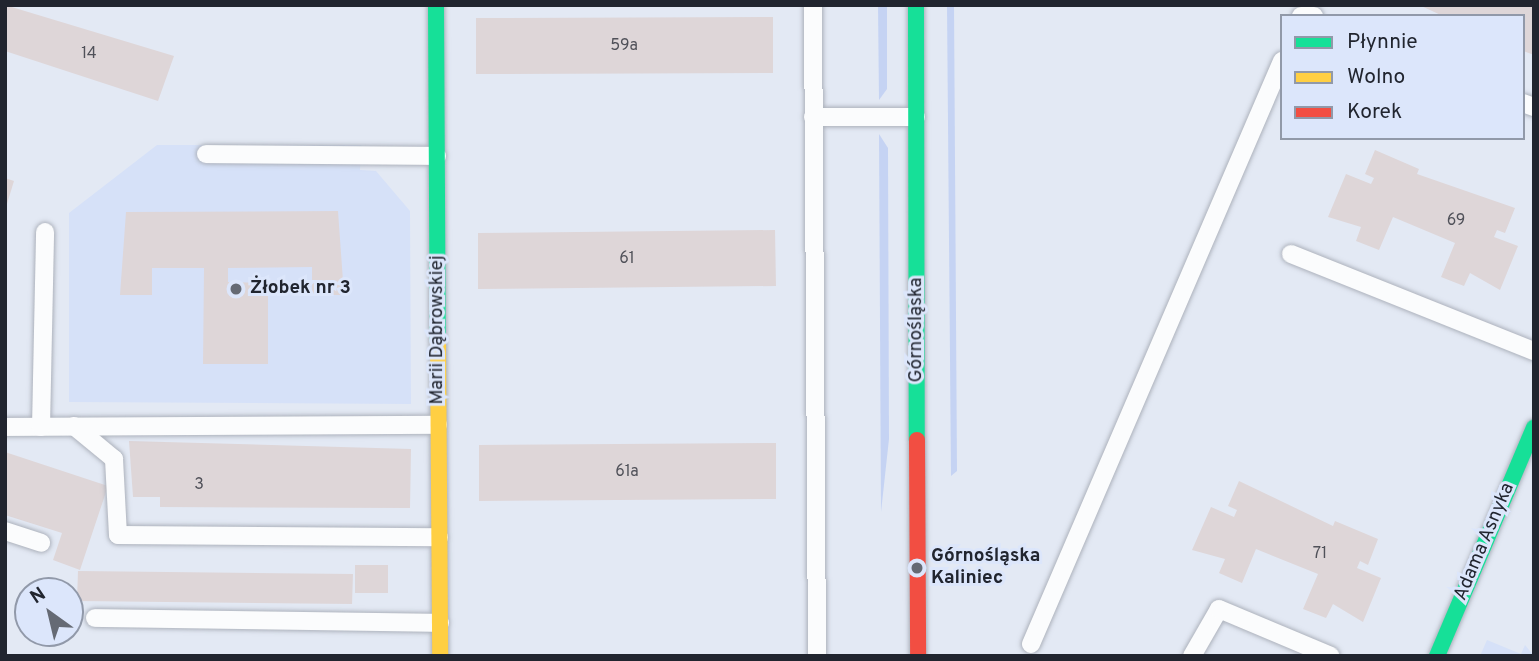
<!DOCTYPE html>
<html>
<head>
<meta charset="utf-8">
<style>
	body { margin:0 }
	#map { position:relative; width:1539px; height:661px; overflow:hidden; background:#e3e9f4; font-family:Overpass,sans-serif }
	div>[style] { position:absolute }
	.built>* { inset:0; background:#d6e1f8 }
	.green>* { inset:0; background:#c5d3f3 }
	.building>* { inset:0; background:#ded6d8 }
	.roads { filter:drop-shadow(0 0 2px #adb2bc) drop-shadow(0 0 2px #adb2bc) }
	.lane>* { height:18px; margin:-9px; padding:0 9px; transform-origin:9px; border-radius:9px; background:#fbfcfd }
	.fast>* { height:16px; margin:-8px; padding:0 8px; transform-origin:8px; border-radius:8px; background:#16e098 }
	.slow>* { height:16px; margin:-8px; padding:0 8px; transform-origin:8px; border-radius:8px; background:#ffcf43 }
	.jam>* { height:16px; margin:-8px; padding:0 8px; transform-origin:8px; border-radius:8px; background:#f24e42 }
	.dots>* { width:19px; height:19px; translate:-50% -50%; box-sizing:border-box; border:4px solid #dce6fb; border-radius:50% }
	span { translate:-50% -50%; white-space:nowrap; text-align:center; line-height:1.15; -webkit-text-stroke:6px #dce6fb; paint-order:stroke }
	.number-label { font-size:16px; color:#505159 }
	.number-label span { -webkit-text-stroke-width:0 }
	.poi-label { font-size:19px; color:#21252f; font-weight:700 }
	.left { translate:0 -50%; text-align:left }
	.street-label { font-size:19px; color:#21252f }
	.frame { position:absolute; inset:0; border:7px solid #21252f; pointer-events:none }
	.legend { position:absolute; left:1280px; top:14px; width:245px; height:126px; box-sizing:border-box; background:#dce6fb; border:2px solid #9199a9; margin:0; padding:9px 12px; list-style:none; font-size:21px; color:#21252f }
	.legend li { display:flex; align-items:center; gap:14px; height:35px }
	.legend b { width:35px; border:2px solid #9199a9 }
	.north { position:absolute; left:14px; top:577px; width:70px; height:70px; box-sizing:border-box; background:#dce6fb; border:2px solid #9199a9; border-radius:50%; rotate:326deg; font-size:19px; font-weight:700; line-height:28px; text-align:center; color:#21252f }
	.north::after { content:''; display:block; margin:auto; width:24px; height:32px; background:#656a74; clip-path:polygon(50% 0,100% 100%,50% 72%,0 100%) }
</style>
</head>
<body>
<div id="map">
	<div class="built">
		<div style="clip-path:polygon(157px 145px,361px 145px,360px 170px,376px 171px,410px 211px,411px 404px,69px 402px,69px 213px)"></div>
		<div style="clip-path:polygon(1487px 640px,1521px 654px,1525px 645px,1534px 656px,1480px 656px)"></div>
	</div>
	<div class="green">
		<div style="clip-path:polygon(878px 5px,887px 5px,887px 89px,879px 100px)"></div>
		<div style="clip-path:polygon(947px 5px,954px 5px,957px 471px,951px 476px)"></div>
		<div style="clip-path:polygon(879px 134px,888px 148px,889px 439px,881px 512px)"></div>
	</div>
	<div class="building">
		<div style="clip-path:polygon(5px 5px,174px 56px,158px 101px,5px 51px)"></div>
		<div style="clip-path:polygon(1419px 5px,1534px 5px,1534px 55px,1523px 51px,1523px 16px,1443px 16px)"></div>
		<div style="clip-path:polygon(773px 17px,773px 73px,476px 74px,476px 18px)"></div>
		<div style="clip-path:polygon(1375px 150px,1419px 169px,1417px 174px,1515px 208px,1505px 233px,1497px 230px,1494px 237px,1518px 246px,1500px 290px,1470px 273px,1464px 286px,1441px 277px,1455px 243px,1393px 217px,1379px 250px,1356px 241px,1361px 227px,1328px 217px,1346px 174px,1371px 184px,1374px 178px,1365px 174px)"></div>
		<div style="clip-path:polygon(5px 178px,14px 181px,6px 207px,5px 206px)"></div>
		<div style="clip-path:polygon(338px 211px,344px 295px,312px 295px,312px 267px,228px 268px,228px 282px,268px 283px,268px 364px,203px 364px,204px 268px,152px 268px,152px 295px,120px 295px,126px 212px)"></div>
		<div style="clip-path:polygon(775px 230px,776px 286px,478px 289px,478px 233px)"></div>
		<div style="clip-path:polygon(129px 441px,411px 449px,410px 508px,160px 507px,160px 497px,133px 497px)"></div>
		<div style="clip-path:polygon(776px 443px,776px 499px,479px 501px,479px 445px)"></div>
		<div style="clip-path:polygon(5px 452px,108px 486px,80px 570px,53px 560px,62px 533px,5px 515px)"></div>
		<div style="clip-path:polygon(1239px 481px,1333px 526px,1335px 521px,1378px 539px,1368px 565px,1360px 561px,1357px 568px,1381px 578px,1363px 622px,1333px 604px,1326px 618px,1303px 609px,1318px 574px,1256px 549px,1242px 583px,1219px 573px,1225px 559px,1192px 550px,1211px 507px,1234px 517px,1237px 510px,1228px 506px)"></div>
		<div style="clip-path:polygon(355px 565px,388px 565px,388px 593px,355px 593px)"></div>
		<div style="clip-path:polygon(78px 571px,353px 574px,352px 604px,77px 601px)"></div>
	</div>
	<div class="roads">
		<div class="lane">
			<div style="left:813px;top:5px;width:651px;rotate:89.65deg"></div>
			<div style="left:1301px;top:16px;width:13px"></div>
			<div style="left:1523px;top:103px;width:12px;rotate:20deg"></div>
			<div style="left:813px;top:117px;width:103px"></div>
			<div style="left:206px;top:154px;width:231px;rotate:0.5deg"></div>
			<div style="left:1291px;top:254px;width:262px;rotate:21.8deg"></div>
			<div style="left:74px;top:426px;width:52px;rotate:39.5deg"></div>
			<div style="left:114px;top:459px;width:76px;rotate:87deg"></div>
			<div style="left:118px;top:535px;width:321px;rotate:0.4deg"></div>
			<div style="left:5px;top:427px;width:433px;rotate:-0.3deg"></div>
			<div style="left:41px;top:427px;width:195px;rotate:-88.8deg"></div>
			<div style="left:5px;top:531px;width:38px;rotate:18deg"></div>
			<div style="left:95px;top:618px;width:345px;rotate:0.8deg"></div>
			<div style="left:1031px;top:644px;width:635px;rotate:-66.71deg"></div>
			<div style="left:1192px;top:656px;width:54px;rotate:-60.1deg"></div>
			<div style="left:1219px;top:609px;width:121px;rotate:22.8deg"></div>
		</div>
		<div class="fast">
			<div style="left:436px;top:5px;width:336px;rotate:89.7deg"></div>
			<div style="left:916px;top:5px;width:435px;rotate:89.9deg"></div>
			<div style="left:1437px;top:656px;width:248px;rotate:-67deg"></div>
		</div>
		<div class="slow">
			<div style="left:438px;top:341px;width:315px;rotate:89.6deg"></div>
		</div>
		<div class="jam">
			<div style="left:917px;top:440px;width:216px;rotate:89.7deg"></div>
		</div>
	</div>
	<div class="dots">
		<div style="left:236px;top:289px;background:#656a74"></div>
		<div style="left:917px;top:568px;background:#656a74"></div>
	</div>
	<div class="number-label">
		<span style="left:624px;top:46px">59a</span>
		<span style="left:89px;top:54px">14</span>
		<span style="left:1456px;top:221px">69</span>
		<span style="left:627px;top:259px">61</span>
		<span style="left:627px;top:472px">61a</span>
		<span style="left:199px;top:485px">3</span>
		<span style="left:1320px;top:554px">71</span>
	</div>
	<div class="poi-label">
		<span class="left" style="left:250px;top:289px">Żłobek nr 3</span>
		<span class="left" style="left:931px;top:568px">Górnośląska<br>Kaliniec</span>
	</div>
	<div class="street-label">
		<span style="left:438px;top:330px;rotate:-90deg">Marii Dąbrowskiej</span>
		<span style="left:917px;top:330px;rotate:-90deg">Górnośląska</span>
		<span style="left:1485px;top:542px;rotate:-67deg">Adama Asnyka</span>
	</div>
	<div class="frame"></div>
	<ul class="legend">
	<li><b style="height:9px;background:#16e098"></b>Płynnie</li>
	<li><b style="height:9px;background:#ffcf43"></b>Wolno</li>
	<li><b style="height:9px;background:#f24e42"></b>Korek</li>
	</ul>
	<div class="north">N</div>
</div>
</body>
</html>
